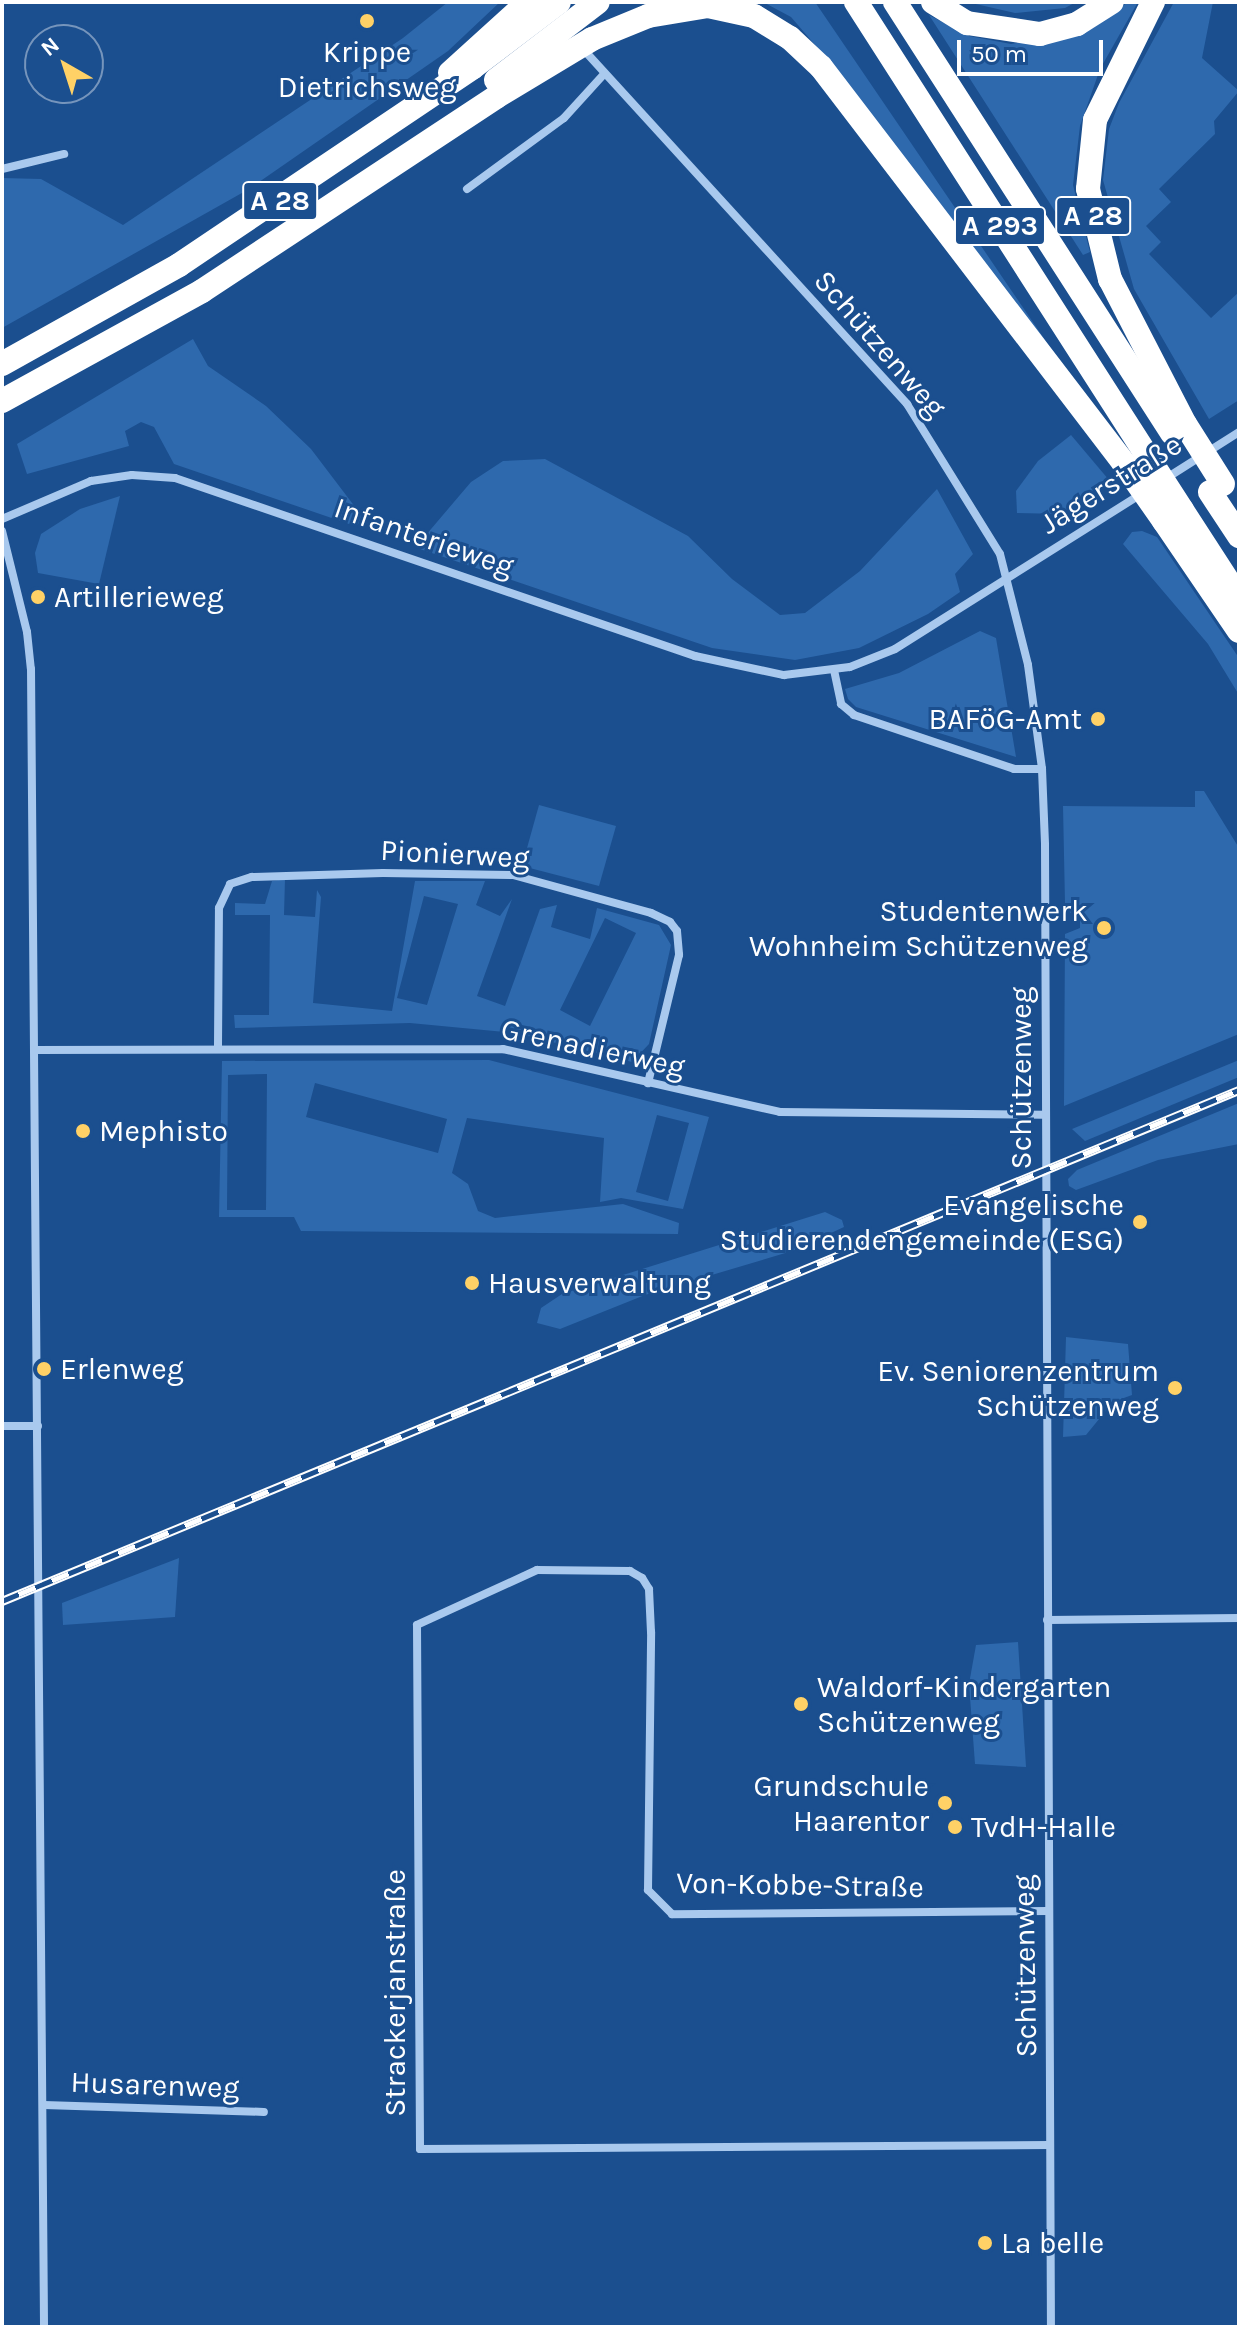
<!DOCTYPE html>
<html>
<head>
<meta charset="utf-8">
<style>
	body { margin:0 }
	#map { position:relative; width:1241px; height:2329px; overflow:hidden; background:#1b4f8f; font-family:Karla,sans-serif }
	div>[style] { position:absolute }
	.green>* { inset:0; background:#2e69ad }
	.minor>* { height:8px; margin:-4px; padding:0 4px; transform-origin:4px; border-radius:4px; background:#a9c9ee }
	.motorway>* { height:24px; margin:-12px; padding:0 12px; transform-origin:12px; border-radius:12px; background:#fff }
	.rail>* { height:9px; margin-top:-4.5px; transform-origin:0; background:repeating-linear-gradient(90deg,#1b4f8f 0 18px,#fff 0 36px); box-sizing:border-box; border-block:2px solid #fff }
	.motorway-bridge>* { height:24px; margin:-12px; padding:0 12px; transform-origin:12px; border-radius:12px; background:#fff }
	.dots>* { width:22px; height:22px; translate:-50% -50%; box-sizing:border-box; border:4px solid #1b4f8f; border-radius:50% }
	span { translate:-50% -50%; white-space:nowrap; text-align:center; line-height:1.15; -webkit-text-stroke:6px #1b4f8f; paint-order:stroke }
	.shield-label span { padding:2px 6px; background:#1b4f8f; border:2px solid; border-radius:6px; -webkit-text-stroke-width:0 }
	.shield-label { font-size:28px; color:#fff; font-weight:700 }
	.poi-label { font-size:30px; color:#fff }
	.left { translate:0 -50%; text-align:left }
	.right { translate:-100% -50%; text-align:right }
	.street-label { font-size:30px; color:#fff }
	.frame { position:absolute; inset:0; border:4px solid #fff; pointer-events:none }
	.north { position:absolute; left:24px; top:24px; width:80px; height:80px; box-sizing:border-box; background:#1b4f8f; border:2px solid #7695bc; border-radius:50%; rotate:321deg; font-size:22px; font-weight:700; line-height:32px; text-align:center; color:#fff }
	.north::after { content:''; display:block; margin:auto; width:28px; height:36px; background:#ffd166; clip-path:polygon(50% 0,100% 100%,50% 72%,0 100%) }
	.scale { position:absolute; left:957px; top:40px; width:146px; height:36px; box-sizing:border-box; border:4px solid #fff; border-top:0; padding-left:10px; font-size:24px; line-height:28px; white-space:nowrap; color:#fff; -webkit-text-stroke:6px #1b4f8f; paint-order:stroke }
</style>
</head>
<body>
<div id="map">
	<div class="green">
		<div style="clip-path:polygon(448px 2px,500px 2px,448px 51px,249px 189px,2px 328px,2px 178px,41px 179px,123px 225px,403px 38px)"></div>
		<div style="clip-path:polygon(763px 2px,815px 2px,1060px 362px,834px 67px,791px 17px)"></div>
		<div style="clip-path:polygon(967px 2px,1076px 2px,1065px 8px,1015px 13px)"></div>
		<div style="clip-path:polygon(1128px 2px,1138px 2px,1100px 69px,1080px 126px,1073px 185px,1090px 252px,1083px 255px,929px 15px,969px 36px,1011px 44px,1093px 28px)"></div>
		<div style="clip-path:polygon(1174px 2px,1213px 2px,1202px 58px,1239px 91px,1214px 121px,1215px 134px,1159px 189px,1171px 202px,1146px 226px,1161px 242px,1149px 254px,1211px 318px,1239px 292px,1239px 400px,1209px 419px,1134px 289px,1103px 180px,1109px 129px,1119px 103px)"></div>
		<div style="clip-path:polygon(193px 339px,208px 366px,266px 406px,311px 449px,368px 524px,352px 525px,174px 464px,154px 427px,141px 422px,125px 431px,129px 446px,27px 474px,17px 444px)"></div>
		<div style="clip-path:polygon(1071px 435px,1109px 480px,1062px 514px,1017px 513px,1016px 491px,1038px 461px)"></div>
		<div style="clip-path:polygon(545px 459px,688px 536px,732px 579px,780px 615px,805px 613px,860px 571px,937px 489px,973px 554px,955px 574px,960px 592px,928px 614px,859px 648px,795px 660px,712px 648px,420px 549px,420px 542px,471px 482px,503px 461px)"></div>
		<div style="clip-path:polygon(120px 496px,99px 584px,38px 573px,35px 553px,41px 534px,80px 509px)"></div>
		<div style="clip-path:polygon(1142px 531px,1157px 537px,1239px 658px,1239px 695px,1208px 644px,1123px 544px,1132px 532px)"></div>
		<div style="clip-path:polygon(980px 631px,996px 638px,1016px 757px,856px 707px,848px 699px,845px 689px,899px 673px)"></div>
		<div style="clip-path:polygon(1195px 791px,1204px 791px,1239px 848px,1239px 1034px,1064px 1106px,1065px 934px,1080px 928px,1080px 915px,1072px 915px,1065px 904px,1063px 806px,1195px 807px)"></div>
		<div style="clip-path:polygon(539px 805px,616px 826px,599px 886px,522px 866px)"></div>
		<div style="clip-path:polygon(evenodd,285px 879px,284px 915px,315px 917px,317px 890px,321px 897px,313px 1003px,392px 1011px,415px 881px,485px 881px,476px 905px,500px 916px,512px 899px,477px 996px,505px 1006px,540px 909px,557px 905px,551px 927px,590px 939px,597px 908px,659px 925px,671px 945px,649px 1044px,632px 1062px,516px 1033px,410px 1023px,235px 1028px,234px 1015px,269px 1015px,270px 915px,235px 915px,235px 903px,265px 904px,272px 881px,285px 879px,424px 896px,458px 904px,427px 1005px,397px 998px,424px 896px,285px 879px,605px 918px,636px 933px,590px 1026px,560px 1010px,605px 918px)"></div>
		<div style="clip-path:polygon(evenodd,489px 1060px,709px 1117px,683px 1209px,621px 1198px,600px 1202px,604px 1138px,467px 1118px,452px 1173px,468px 1184px,478px 1211px,495px 1218px,623px 1204px,679px 1223px,678px 1234px,301px 1231px,294px 1217px,219px 1217px,222px 1061px,489px 1060px,267px 1074px,266px 1210px,227px 1210px,228px 1075px,267px 1074px,489px 1060px,315px 1083px,447px 1119px,438px 1153px,306px 1117px,315px 1083px,489px 1060px,657px 1115px,689px 1123px,668px 1201px,636px 1192px,657px 1115px)"></div>
		<div style="clip-path:polygon(1239px 1060px,1239px 1077px,1085px 1141px,1072px 1129px)"></div>
		<div style="clip-path:polygon(1239px 1103px,1239px 1144px,1158px 1160px,1076px 1190px,1069px 1186px,1068px 1179px,1077px 1170px)"></div>
		<div style="clip-path:polygon(825px 1212px,842px 1220px,844px 1227px,792px 1251px,645px 1295px,560px 1329px,537px 1323px,541px 1308px,562px 1294px)"></div>
		<div style="clip-path:polygon(1066px 1337px,1128px 1344px,1132px 1395px,1113px 1402px,1086px 1435px,1063px 1437px)"></div>
		<div style="clip-path:polygon(179px 1558px,175px 1617px,63px 1625px,62px 1603px)"></div>
		<div style="clip-path:polygon(1018px 1642px,1026px 1767px,975px 1764px,969px 1684px,976px 1645px)"></div>
	</div>
	<div class="minor">
		<div style="left:583px;top:49px;width:481px;rotate:47.6deg"></div>
		<div style="left:907px;top:404px;width:176px;rotate:58.2deg"></div>
		<div style="left:1000px;top:554px;width:114px;rotate:75.8deg"></div>
		<div style="left:1028px;top:665px;width:105px;rotate:82.3deg"></div>
		<div style="left:1042px;top:769px;width:76px;rotate:87.7deg"></div>
		<div style="left:1045px;top:845px;width:1482px;rotate:89.77deg"></div>
		<div style="left:2px;top:169px;width:64px;rotate:-13.6deg"></div>
		<div style="left:467px;top:189px;width:120px;rotate:-36.2deg"></div>
		<div style="left:564px;top:118px;width:59px;rotate:-47.7deg"></div>
		<div style="left:1165px;top:479px;width:88px;rotate:-32.4deg"></div>
		<div style="left:2px;top:519px;width:97px;rotate:-23.1deg"></div>
		<div style="left:91px;top:481px;width:41px;rotate:-8.3deg"></div>
		<div style="left:132px;top:475px;width:43px;rotate:4deg"></div>
		<div style="left:175px;top:478px;width:550px;rotate:18.9deg"></div>
		<div style="left:695px;top:656px;width:91px;rotate:12.1deg"></div>
		<div style="left:784px;top:675px;width:66px;rotate:-6.9deg"></div>
		<div style="left:850px;top:667px;width:48px;rotate:-21.8deg"></div>
		<div style="left:895px;top:649px;width:293px;rotate:-32.2deg"></div>
		<div style="left:2px;top:531px;width:104px;rotate:76.1deg"></div>
		<div style="left:27px;top:632px;width:37px;rotate:84deg"></div>
		<div style="left:31px;top:669px;width:1658px;rotate:89.55deg"></div>
		<div style="left:834px;top:670px;width:35px;rotate:78deg"></div>
		<div style="left:841px;top:704px;width:17px;rotate:40deg"></div>
		<div style="left:854px;top:715px;width:169px;rotate:18.6deg"></div>
		<div style="left:1014px;top:769px;width:28px"></div>
		<div style="left:218px;top:1046px;width:138px;rotate:-89.6deg"></div>
		<div style="left:219px;top:908px;width:26px;rotate:-65deg"></div>
		<div style="left:230px;top:884px;width:23px;rotate:-18deg"></div>
		<div style="left:252px;top:877px;width:131px;rotate:-1.7deg"></div>
		<div style="left:383px;top:873px;width:130px;rotate:0.9deg"></div>
		<div style="left:513px;top:875px;width:143px;rotate:15.4deg"></div>
		<div style="left:651px;top:913px;width:21px;rotate:25deg"></div>
		<div style="left:670px;top:922px;width:11px;rotate:52deg"></div>
		<div style="left:677px;top:931px;width:24px;rotate:85deg"></div>
		<div style="left:679px;top:955px;width:132px;rotate:103.6deg"></div>
		<div style="left:34px;top:1050px;width:469px;rotate:-0.1deg"></div>
		<div style="left:503px;top:1049px;width:284px;rotate:12.8deg"></div>
		<div style="left:780px;top:1112px;width:265px;rotate:0.6deg"></div>
		<div style="left:2px;top:1426px;width:36px"></div>
		<div style="left:1047px;top:1620px;width:192px;rotate:-0.6deg"></div>
		<div style="left:1049px;top:1911px;width:377px;rotate:179.5deg"></div>
		<div style="left:672px;top:1914px;width:34px;rotate:-135deg"></div>
		<div style="left:648px;top:1890px;width:258px;rotate:-89.3deg"></div>
		<div style="left:651px;top:1632px;width:43px;rotate:-92.7deg"></div>
		<div style="left:649px;top:1589px;width:13px;rotate:-122deg"></div>
		<div style="left:642px;top:1578px;width:14px;rotate:-150deg"></div>
		<div style="left:630px;top:1571px;width:93px;rotate:-179.4deg"></div>
		<div style="left:537px;top:1570px;width:132px;rotate:155.4deg"></div>
		<div style="left:417px;top:1625px;width:524px;rotate:89.67deg"></div>
		<div style="left:420px;top:2149px;width:630px;rotate:-0.36deg"></div>
		<div style="left:44px;top:2105px;width:220px;rotate:1.8deg"></div>
	</div>
	<div class="motorway">
		<div style="left:856px;top:2px;width:533px;rotate:57.32deg"></div>
		<div style="left:895px;top:2px;width:512px;rotate:57.27deg"></div>
		<div style="left:933px;top:2px;width:40px;rotate:32deg"></div>
		<div style="left:967px;top:23px;width:74px;rotate:8.6deg"></div>
		<div style="left:1040px;top:34px;width:38px;rotate:-15deg"></div>
		<div style="left:1077px;top:24px;width:41px;rotate:-32.2deg"></div>
		<div style="left:1153px;top:2px;width:131px;rotate:116.2deg"></div>
		<div style="left:1095px;top:120px;width:69px;rotate:95.8deg"></div>
		<div style="left:1088px;top:189px;width:93px;rotate:76.3deg"></div>
		<div style="left:1110px;top:279px;width:163px;rotate:62.7deg"></div>
		<div style="left:754px;top:16px;width:42px;rotate:31.4deg"></div>
		<div style="left:790px;top:38px;width:42px;rotate:43.1deg"></div>
		<div style="left:821px;top:67px;width:499px;rotate:52.6deg"></div>
		<div style="left:450px;top:73px;width:105px;rotate:-42.3deg"></div>
		<div style="left:2px;top:364px;width:203px;rotate:-29.2deg"></div>
		<div style="left:179px;top:265px;width:353px;rotate:-33.9deg"></div>
		<div style="left:2px;top:401px;width:228px;rotate:-28.8deg"></div>
		<div style="left:202px;top:291px;width:352px;rotate:-33.4deg"></div>
		<div style="left:1210px;top:492px;width:53px;rotate:56.6deg"></div>
		<div style="left:1182px;top:510px;width:105px;rotate:57.1deg"></div>
		<div style="left:1164px;top:521px;width:133px;rotate:55.7deg"></div>
	</div>
	<div class="rail">
		<div style="left:2px;top:1601px;width:1338px;rotate:-22.45deg"></div>
	</div>
	<div class="motorway-bridge">
		<div style="left:472px;top:68px;width:109px;rotate:-37.2deg"></div>
		<div style="left:496px;top:80px;width:128px;rotate:-37.4deg"></div>
		<div style="left:496px;top:97px;width:112px;rotate:-31.1deg"></div>
		<div style="left:592px;top:39px;width:61px;rotate:-22.3deg"></div>
		<div style="left:648px;top:16px;width:61px;rotate:-9.5deg"></div>
		<div style="left:708px;top:6px;width:47px;rotate:12.3deg"></div>
		<div style="left:1185px;top:424px;width:71px;rotate:57.7deg"></div>
		<div style="left:1144px;top:451px;width:70px;rotate:57.2deg"></div>
		<div style="left:1124px;top:464px;width:70px;rotate:54.9deg"></div>
	</div>
	<div class="dots">
		<div style="left:367px;top:21px;background:#ffd166"></div>
		<div style="left:38px;top:597px;background:#ffd166"></div>
		<div style="left:1098px;top:719px;background:#ffd166"></div>
		<div style="left:1104px;top:928px;background:#ffd166"></div>
		<div style="left:83px;top:1131px;background:#ffd166"></div>
		<div style="left:1140px;top:1222px;background:#ffd166"></div>
		<div style="left:472px;top:1283px;background:#ffd166"></div>
		<div style="left:44px;top:1369px;background:#ffd166"></div>
		<div style="left:1175px;top:1388px;background:#ffd166"></div>
		<div style="left:801px;top:1704px;background:#ffd166"></div>
		<div style="left:945px;top:1803px;background:#ffd166"></div>
		<div style="left:955px;top:1827px;background:#ffd166"></div>
		<div style="left:985px;top:2243px;background:#ffd166"></div>
	</div>
	<div class="shield-label">
		<span style="left:280px;top:201px">A 28</span>
		<span style="left:1093px;top:216px">A 28</span>
		<span style="left:1000px;top:226px">A 293</span>
	</div>
	<div class="poi-label">
		<span style="left:367px;top:69px">Krippe<br>Dietrichsweg</span>
		<span class="left" style="left:54px;top:597px">Artillerieweg</span>
		<span class="right" style="left:1082px;top:719px">BAFöG-Amt</span>
		<span class="right" style="left:1088px;top:928px">Studentenwerk<br>Wohnheim Schützenweg</span>
		<span class="left" style="left:99px;top:1131px">Mephisto</span>
		<span class="right" style="left:1124px;top:1222px">Evangelische<br>Studierendengemeinde (ESG)</span>
		<span class="left" style="left:488px;top:1283px">Hausverwaltung</span>
		<span class="left" style="left:60px;top:1369px">Erlenweg</span>
		<span class="right" style="left:1159px;top:1388px">Ev. Seniorenzentrum<br>Schützenweg</span>
		<span class="left" style="left:817px;top:1704px">Waldorf-Kindergarten<br>Schützenweg</span>
		<span class="right" style="left:929px;top:1803px">Grundschule<br>Haarentor</span>
		<span class="left" style="left:971px;top:1827px">TvdH-Halle</span>
		<span class="left" style="left:1001px;top:2243px">La belle</span>
	</div>
	<div class="street-label">
		<span style="left:880px;top:344px;rotate:49deg">Schützenweg</span>
		<span style="left:1111px;top:484px;rotate:-32deg">Jägerstraße</span>
		<span style="left:424px;top:537px;rotate:19deg">Infanterieweg</span>
		<span style="left:455px;top:854px;rotate:3deg">Pionierweg</span>
		<span style="left:593px;top:1048px;rotate:12deg">Grenadierweg</span>
		<span style="left:1021px;top:1078px;rotate:-90deg">Schützenweg</span>
		<span style="left:800px;top:1885px;rotate:1deg">Von-Kobbe-Straße</span>
		<span style="left:1025px;top:1966px;rotate:-91deg">Schützenweg</span>
		<span style="left:395px;top:1993px;rotate:-90deg">Strackerjanstraße</span>
		<span style="left:155px;top:2085px;rotate:2deg">Husarenweg</span>
	</div>
	<div class="frame"></div>
	<div class="north">N</div>
	<div class="scale">50 m</div>
</div>
</body>
</html>
